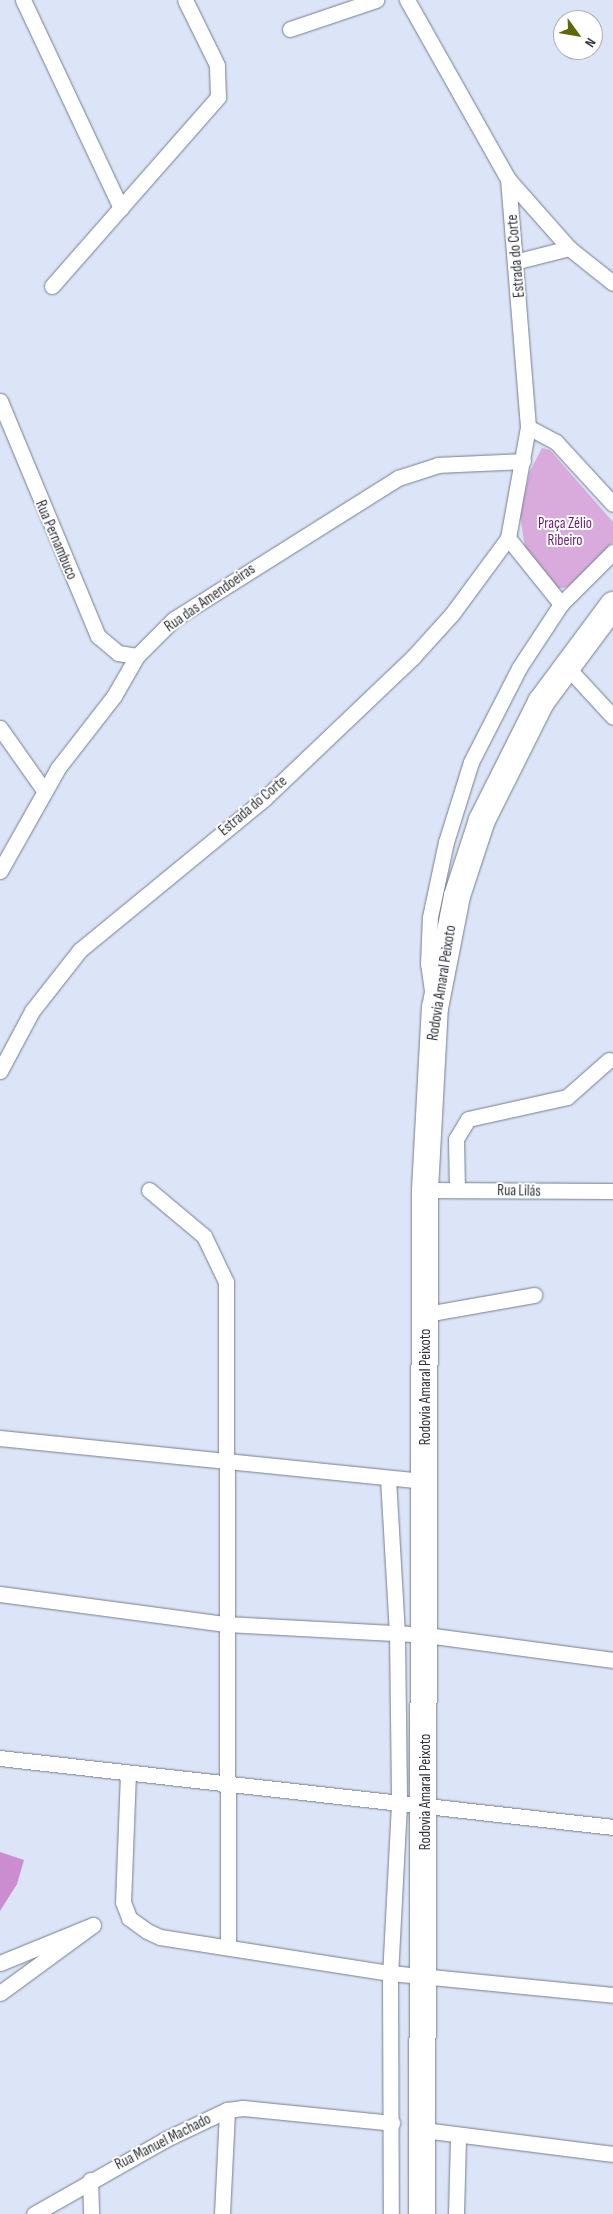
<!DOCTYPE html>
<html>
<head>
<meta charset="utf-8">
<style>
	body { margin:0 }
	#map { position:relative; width:613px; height:2214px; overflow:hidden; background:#dce5f8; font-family:"Sofia Sans Condensed",sans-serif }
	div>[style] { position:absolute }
	.green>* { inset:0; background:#d9aadc }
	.forest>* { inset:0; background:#cb8cd0 }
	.roads { filter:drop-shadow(0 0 1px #757d8d) drop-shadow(0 0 1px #757d8d) }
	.minor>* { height:15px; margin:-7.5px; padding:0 7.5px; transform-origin:7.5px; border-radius:7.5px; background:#fff }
	.trunk>* { height:26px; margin:-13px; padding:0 13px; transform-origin:13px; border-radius:13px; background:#fff }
	span { translate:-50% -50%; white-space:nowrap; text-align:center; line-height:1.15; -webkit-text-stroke:4px #fff; paint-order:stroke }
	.street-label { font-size:15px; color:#2f323a }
	.park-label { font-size:15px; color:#681c70 }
	.north { position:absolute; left:553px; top:10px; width:50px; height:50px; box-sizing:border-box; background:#fff; border:1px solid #acadb0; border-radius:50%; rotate:122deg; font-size:14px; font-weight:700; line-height:20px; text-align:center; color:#2f323a }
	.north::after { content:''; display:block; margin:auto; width:18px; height:22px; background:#5e680b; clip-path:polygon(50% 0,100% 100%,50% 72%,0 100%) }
</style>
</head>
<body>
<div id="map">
	<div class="green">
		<div style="clip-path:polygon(542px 448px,550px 450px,613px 522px,613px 542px,569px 587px,556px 589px,525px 548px,520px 515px,530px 471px)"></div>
	</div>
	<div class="forest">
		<div style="clip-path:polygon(0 1852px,24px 1860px,17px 1884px,0 1911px)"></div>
	</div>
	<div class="roads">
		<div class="minor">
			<div style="left:23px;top:0;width:230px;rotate:64.8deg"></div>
			<div style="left:290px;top:29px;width:91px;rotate:-18.6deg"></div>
			<div style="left:508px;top:179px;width:92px;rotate:48.5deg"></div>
			<div style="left:569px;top:248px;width:56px;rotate:38.5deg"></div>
			<div style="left:518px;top:261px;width:53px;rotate:-14.3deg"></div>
			<div style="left:52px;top:286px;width:252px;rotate:-48.7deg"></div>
			<div style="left:218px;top:97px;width:32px;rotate:-92deg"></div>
			<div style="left:217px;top:65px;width:72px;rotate:-116.2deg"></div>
			<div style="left:0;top:401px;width:255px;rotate:67.4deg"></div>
			<div style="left:98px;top:636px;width:26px;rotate:40deg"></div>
			<div style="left:118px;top:653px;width:19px;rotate:9deg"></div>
			<div style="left:528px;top:427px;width:32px;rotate:28deg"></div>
			<div style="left:556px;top:442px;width:84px;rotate:47.4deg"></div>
			<div style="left:508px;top:538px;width:85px;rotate:51.2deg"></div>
			<div style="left:566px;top:666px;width:69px;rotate:47.3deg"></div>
			<div style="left:0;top:728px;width:75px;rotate:54.8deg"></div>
			<div style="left:0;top:871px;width:118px;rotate:-60.6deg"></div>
			<div style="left:58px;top:768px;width:91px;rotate:-52.1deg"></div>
			<div style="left:114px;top:696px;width:46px;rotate:-60.1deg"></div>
			<div style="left:137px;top:656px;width:52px;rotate:-45deg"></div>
			<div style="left:174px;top:619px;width:265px;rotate:-32.2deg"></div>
			<div style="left:398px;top:478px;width:42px;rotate:-18deg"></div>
			<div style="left:438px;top:465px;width:85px;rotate:-2.7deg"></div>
			<div style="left:432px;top:991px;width:27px;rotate:-98deg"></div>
			<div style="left:428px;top:964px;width:47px;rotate:-87.6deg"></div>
			<div style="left:430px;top:917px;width:77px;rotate:-78deg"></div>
			<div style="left:446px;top:842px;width:84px;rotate:-72.6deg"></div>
			<div style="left:471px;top:762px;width:106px;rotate:-62.9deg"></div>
			<div style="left:519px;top:668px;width:77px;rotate:-56.7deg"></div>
			<div style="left:561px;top:604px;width:74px;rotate:-45deg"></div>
			<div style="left:0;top:1071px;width:68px;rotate:-61.9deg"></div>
			<div style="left:32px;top:1011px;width:78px;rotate:-51.8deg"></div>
			<div style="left:80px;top:950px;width:238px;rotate:-39.4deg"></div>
			<div style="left:264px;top:799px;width:206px;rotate:-43.6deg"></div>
			<div style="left:413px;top:657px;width:58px;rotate:-47.8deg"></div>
			<div style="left:452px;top:614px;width:94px;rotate:-53.6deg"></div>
			<div style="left:508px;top:538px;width:113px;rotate:-79.8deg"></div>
			<div style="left:528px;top:427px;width:249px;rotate:-94.6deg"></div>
			<div style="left:508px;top:179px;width:206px;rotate:-119.4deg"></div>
			<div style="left:149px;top:1190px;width:72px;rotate:39.9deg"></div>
			<div style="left:204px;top:1236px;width:51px;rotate:64.4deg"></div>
			<div style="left:226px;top:1282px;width:664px;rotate:89.83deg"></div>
			<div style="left:425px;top:1190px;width:188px;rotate:0.3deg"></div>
			<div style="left:457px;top:1190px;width:51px;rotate:-91.1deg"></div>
			<div style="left:456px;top:1139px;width:23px;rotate:-59deg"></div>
			<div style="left:468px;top:1119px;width:101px;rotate:-12.5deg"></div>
			<div style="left:567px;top:1097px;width:56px;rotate:-41.4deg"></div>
			<div style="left:426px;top:1314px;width:110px;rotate:-10deg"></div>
			<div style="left:0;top:1438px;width:427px;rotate:5.8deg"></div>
			<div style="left:388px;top:1478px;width:155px;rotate:86.7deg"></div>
			<div style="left:397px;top:1633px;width:171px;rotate:89.3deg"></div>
			<div style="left:399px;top:1804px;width:169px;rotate:93deg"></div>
			<div style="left:390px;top:1973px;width:241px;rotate:89.8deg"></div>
			<div style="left:0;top:1594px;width:228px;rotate:7.6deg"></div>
			<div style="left:226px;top:1624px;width:200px;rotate:3.1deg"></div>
			<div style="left:426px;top:1635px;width:189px;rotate:7.6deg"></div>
			<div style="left:0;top:1758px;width:617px;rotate:6.42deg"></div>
			<div style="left:128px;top:1773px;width:129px;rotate:92.2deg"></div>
			<div style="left:123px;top:1902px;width:17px;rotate:69deg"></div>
			<div style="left:129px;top:1918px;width:22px;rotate:36deg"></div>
			<div style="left:147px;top:1931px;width:14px;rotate:25deg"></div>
			<div style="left:160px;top:1937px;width:233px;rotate:8.9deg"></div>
			<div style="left:390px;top:1973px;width:224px;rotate:5.6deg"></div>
			<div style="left:0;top:1963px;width:100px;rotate:-22.2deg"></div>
			<div style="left:93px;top:1925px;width:115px;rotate:143.8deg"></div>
			<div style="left:423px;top:2130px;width:192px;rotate:7.2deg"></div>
			<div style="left:90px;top:2180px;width:34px;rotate:88deg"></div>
			<div style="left:34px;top:2214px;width:150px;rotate:-29.6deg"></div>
			<div style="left:164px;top:2140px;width:70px;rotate:-25.5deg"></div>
			<div style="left:227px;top:2110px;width:16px;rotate:-7deg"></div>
			<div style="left:243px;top:2108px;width:150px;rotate:5.7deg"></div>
			<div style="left:222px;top:2214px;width:104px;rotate:-87.2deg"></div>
			<div style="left:456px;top:2214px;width:79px;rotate:-88.5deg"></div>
		</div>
		<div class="trunk">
			<div style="left:422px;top:2214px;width:1024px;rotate:-89.83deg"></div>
			<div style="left:425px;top:1190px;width:182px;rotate:-86.9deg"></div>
			<div style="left:435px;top:1008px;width:114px;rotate:-78.9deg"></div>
			<div style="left:457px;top:896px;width:80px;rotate:-71.8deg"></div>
			<div style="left:482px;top:820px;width:132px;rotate:-63.4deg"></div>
			<div style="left:541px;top:702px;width:121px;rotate:-53.4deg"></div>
		</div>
	</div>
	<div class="street-label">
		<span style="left:516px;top:256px;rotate:-95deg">Estrada do Corte</span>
		<span style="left:56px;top:540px;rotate:67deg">Rua Pernambuco</span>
		<span style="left:210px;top:598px;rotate:-35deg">Rua das Amendoeiras</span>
		<span style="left:253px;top:806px;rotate:-40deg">Estrada do Corte</span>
		<span style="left:442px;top:983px;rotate:-81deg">Rodovia Amaral Peixoto</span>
		<span style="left:519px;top:1191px;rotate:1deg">Rua Lilás</span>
		<span style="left:426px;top:1387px;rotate:-90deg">Rodovia Amaral Peixoto</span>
		<span style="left:426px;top:1792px;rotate:-90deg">Rodovia Amaral Peixoto</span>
		<span style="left:163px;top:2142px;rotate:-27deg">Rua Manuel Machado</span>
	</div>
	<div class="park-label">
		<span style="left:565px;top:532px">Praça Zélio<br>Ribeiro</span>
	</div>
	<div class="north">N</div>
</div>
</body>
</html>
